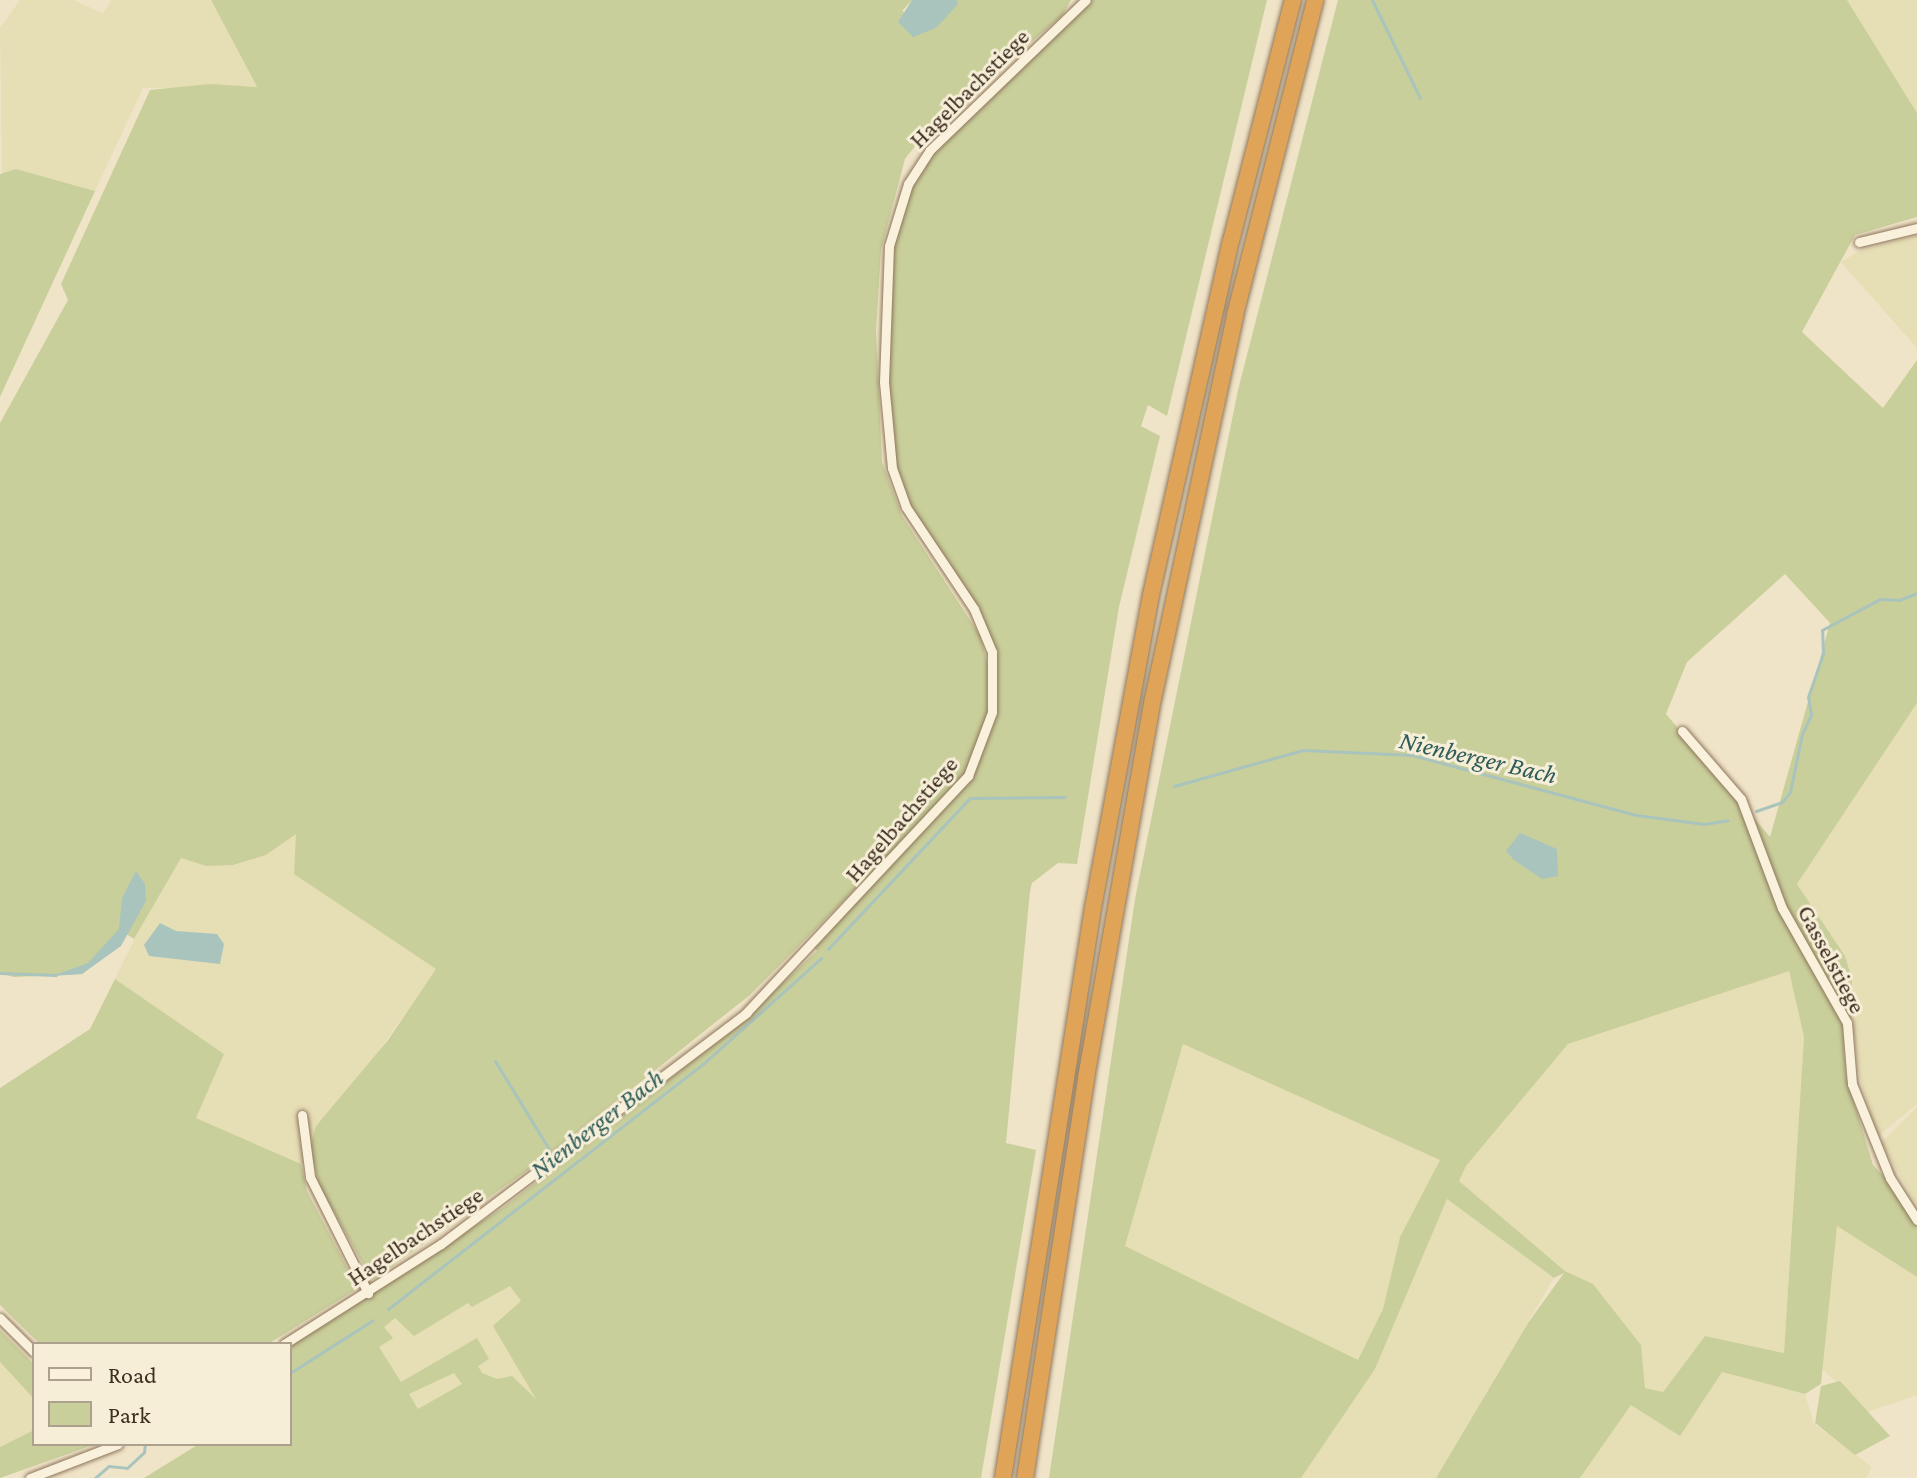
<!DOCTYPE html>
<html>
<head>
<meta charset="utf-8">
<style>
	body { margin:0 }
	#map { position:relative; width:1917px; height:1478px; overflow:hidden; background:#f0e4c8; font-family:"Crimson Pro",serif }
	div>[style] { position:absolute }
	.farmland>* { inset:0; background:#e6deb5 }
	.green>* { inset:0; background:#c9cf9b }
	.water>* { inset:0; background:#a9c4bc }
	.stream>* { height:3px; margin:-1.5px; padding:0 1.5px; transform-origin:1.5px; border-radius:1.5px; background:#a9c4bc }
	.roads { filter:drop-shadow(0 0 2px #8d765c) drop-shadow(0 0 2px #8d765c) }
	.minor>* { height:9px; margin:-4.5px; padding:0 4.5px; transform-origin:4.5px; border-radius:4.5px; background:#faf1dc }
	.motorway>* { height:16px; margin:-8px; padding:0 8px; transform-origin:8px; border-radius:8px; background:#e0a458 }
	span { translate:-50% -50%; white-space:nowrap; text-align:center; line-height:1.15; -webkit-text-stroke:6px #f7eed8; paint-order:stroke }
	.street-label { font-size:24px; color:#3d2e20 }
	.water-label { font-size:26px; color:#2f5d5a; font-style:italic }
	.legend { position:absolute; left:32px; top:1342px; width:260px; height:104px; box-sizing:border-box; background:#f7eed8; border:2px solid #ada18e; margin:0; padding:10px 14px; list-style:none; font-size:24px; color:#3d2e20 }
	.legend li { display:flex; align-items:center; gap:16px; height:40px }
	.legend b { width:40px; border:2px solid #ada18e }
</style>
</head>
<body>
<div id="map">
	<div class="farmland">
		<div style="clip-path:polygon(20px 0,73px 0,103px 13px,111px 0,211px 0,257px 88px,143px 88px,95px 191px,16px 169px,2px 175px,0 28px)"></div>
		<div style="clip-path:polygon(1847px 0,1917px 0,1917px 113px)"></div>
		<div style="clip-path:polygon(1917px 235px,1917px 348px,1841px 262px,1859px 251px)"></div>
		<div style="clip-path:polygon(1917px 703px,1917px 1104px,1877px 1137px,1860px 1077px,1845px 956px,1797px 884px)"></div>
		<div style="clip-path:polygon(297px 832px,295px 874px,437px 969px,310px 1147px,313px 1161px,301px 1164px,196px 1118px,224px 1054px,115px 979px,152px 903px,181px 858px,206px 866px,266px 855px)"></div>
		<div style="clip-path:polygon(1789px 970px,1804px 1037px,1784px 1353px,1705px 1336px,1663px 1392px,1645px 1388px,1641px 1345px,1593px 1284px,1565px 1271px,1459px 1181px,1466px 1166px,1568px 1044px)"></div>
		<div style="clip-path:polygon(1183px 1044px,1441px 1160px,1400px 1237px,1383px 1309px,1358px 1361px,1125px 1246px)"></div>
		<div style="clip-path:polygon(1917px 1107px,1917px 1205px,1881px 1143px)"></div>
		<div style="clip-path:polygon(1447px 1199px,1554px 1278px,1436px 1478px,1301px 1478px,1375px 1369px)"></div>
		<div style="clip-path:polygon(1837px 1226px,1917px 1277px,1917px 1395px,1868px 1412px,1819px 1366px)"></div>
		<div style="clip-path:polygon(507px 1231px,606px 1322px,536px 1400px,431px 1469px,349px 1347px,383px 1326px)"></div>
		<div style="clip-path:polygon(0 1362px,34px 1399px,34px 1430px,0 1447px)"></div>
		<div style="clip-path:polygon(1722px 1372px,1805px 1394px,1814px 1424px,1872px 1467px,1866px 1478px,1580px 1478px,1631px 1405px)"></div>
	</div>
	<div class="green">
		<div style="clip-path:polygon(211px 0,912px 0,902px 11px,936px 28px,957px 0,1071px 0,1062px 16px,930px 127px,905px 159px,881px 250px,876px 331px,882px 462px,902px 516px,981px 637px,990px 676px,987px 721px,964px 779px,750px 995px,542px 1160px,372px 1280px,319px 1185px,310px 1147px,316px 1126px,388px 1040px,436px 969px,294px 874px,296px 834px,266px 855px,233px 865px,206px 866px,181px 858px,134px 939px,126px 934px,82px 974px,14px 977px,0 973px,0 423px,68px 300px,61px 284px,150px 90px,210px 84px,257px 87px)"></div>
		<div style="clip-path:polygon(evenodd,1086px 0,1267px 0,1167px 416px,1148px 405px,1141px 426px,1160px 436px,1119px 607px,1077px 864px,1058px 863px,1032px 883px,1030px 891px,1006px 1143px,1036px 1150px,981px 1478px,144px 1478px,199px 1444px,290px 1444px,290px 1347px,504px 1207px,730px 1032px,817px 951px,814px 947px,956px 794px,992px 712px,987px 633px,914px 521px,888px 449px,889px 246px,920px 163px,1086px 0,510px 1286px,521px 1301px,493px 1326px,536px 1399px,512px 1376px,497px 1379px,482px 1373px,478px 1366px,489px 1359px,477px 1338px,401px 1382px,379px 1347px,393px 1338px,384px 1327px,395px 1318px,414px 1336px,468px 1303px,472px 1307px,510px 1286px,1086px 0,454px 1373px,462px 1384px,418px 1409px,409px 1394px,454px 1373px)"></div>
		<div style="clip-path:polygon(evenodd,1338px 0,1847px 0,1917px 113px,1917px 217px,1855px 235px,1802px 332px,1883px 408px,1917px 360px,1917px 703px,1797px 884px,1845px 956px,1852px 979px,1852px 1017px,1842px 1016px,1846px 1076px,1873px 1165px,1917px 1212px,1917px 1277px,1837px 1226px,1821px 1384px,1805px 1394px,1722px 1372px,1680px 1436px,1631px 1405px,1580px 1478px,1436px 1478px,1528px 1323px,1564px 1273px,1554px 1278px,1447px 1199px,1375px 1369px,1301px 1478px,1049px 1478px,1135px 899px,1238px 390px,1338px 0,1785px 574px,1830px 623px,1770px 837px,1666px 714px,1687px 662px,1785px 574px,1338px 0,1789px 971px,1804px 1037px,1784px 1353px,1705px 1336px,1663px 1392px,1645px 1388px,1641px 1345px,1593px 1284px,1565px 1271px,1459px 1181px,1466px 1166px,1568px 1044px,1789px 971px,1338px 0,1183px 1044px,1440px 1160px,1400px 1237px,1383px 1309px,1358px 1360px,1125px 1246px,1183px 1044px)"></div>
		<div style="clip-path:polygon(16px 169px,95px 191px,0 397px,0 174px)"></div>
		<div style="clip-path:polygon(115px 979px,224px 1054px,196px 1118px,301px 1164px,307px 1191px,350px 1273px,355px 1290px,268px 1344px,40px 1344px,0 1305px,0 1088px,90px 1029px)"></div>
		<div style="clip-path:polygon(0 1330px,34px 1364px,34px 1399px,0 1362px)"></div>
		<div style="clip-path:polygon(1840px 1381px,1890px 1436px,1855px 1455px,1815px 1423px,1821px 1386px)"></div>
		<div style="clip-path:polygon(34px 1430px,34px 1444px,96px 1444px,0 1478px,0 1447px)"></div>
	</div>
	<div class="water">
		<div style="clip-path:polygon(912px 0,957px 0,958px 4px,936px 28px,913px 37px,898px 22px)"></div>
		<div style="clip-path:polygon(1520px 833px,1557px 849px,1558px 876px,1542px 879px,1514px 860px,1506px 851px)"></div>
		<div style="clip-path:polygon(136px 871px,145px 884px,146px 901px,121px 946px,82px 974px,52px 976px,88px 963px,119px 929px,122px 898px)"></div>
		<div style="clip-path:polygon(160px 923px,176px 931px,217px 934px,224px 944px,220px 964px,149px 956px,144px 945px)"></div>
	</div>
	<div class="stream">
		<div style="left:1372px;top:0;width:109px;rotate:63.9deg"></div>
		<div style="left:1174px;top:786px;width:134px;rotate:-15.6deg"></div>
		<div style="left:1303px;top:750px;width:109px;rotate:2.6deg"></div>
		<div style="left:1412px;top:755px;width:232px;rotate:15deg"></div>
		<div style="left:1636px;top:815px;width:69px;rotate:7.5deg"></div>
		<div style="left:1704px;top:824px;width:24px;rotate:-9deg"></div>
		<div style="left:1756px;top:811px;width:28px;rotate:-19deg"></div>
		<div style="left:1782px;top:802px;width:13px;rotate:-51deg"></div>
		<div style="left:1790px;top:792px;width:59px;rotate:-78.3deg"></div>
		<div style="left:1802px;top:734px;width:21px;rotate:-65deg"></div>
		<div style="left:1811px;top:715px;width:18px;rotate:-99deg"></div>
		<div style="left:1808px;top:697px;width:46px;rotate:-70.8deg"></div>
		<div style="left:1823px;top:654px;width:24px;rotate:-92deg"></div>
		<div style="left:1822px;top:630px;width:66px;rotate:-28.1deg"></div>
		<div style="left:1880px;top:599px;width:19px;rotate:3deg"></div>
		<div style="left:1899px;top:600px;width:19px;rotate:-21deg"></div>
		<div style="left:828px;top:949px;width:207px;rotate:-46.8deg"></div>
		<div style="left:970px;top:798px;width:95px;rotate:-0.6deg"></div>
		<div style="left:0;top:973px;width:56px;rotate:2deg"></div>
		<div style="left:495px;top:1061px;width:103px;rotate:58.5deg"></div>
		<div style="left:388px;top:1309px;width:399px;rotate:-37.9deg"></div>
		<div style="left:703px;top:1064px;width:159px;rotate:-41.9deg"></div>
		<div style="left:290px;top:1373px;width:98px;rotate:-32.6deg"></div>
		<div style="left:95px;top:1478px;width:18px;rotate:-41deg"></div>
		<div style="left:109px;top:1466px;width:18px;rotate:6deg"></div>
		<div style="left:127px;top:1468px;width:23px;rotate:-43deg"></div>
		<div style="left:144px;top:1452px;width:8px;rotate:-83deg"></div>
	</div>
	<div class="roads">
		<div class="minor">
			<div style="left:1859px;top:242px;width:60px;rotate:-13.6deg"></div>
			<div style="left:1682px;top:731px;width:90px;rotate:49.1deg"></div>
			<div style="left:1741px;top:799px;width:116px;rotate:69.4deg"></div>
			<div style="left:1782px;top:908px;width:132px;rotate:60.5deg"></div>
			<div style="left:1847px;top:1023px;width:61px;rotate:85.3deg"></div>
			<div style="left:1852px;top:1084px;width:101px;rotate:68deg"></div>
			<div style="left:1890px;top:1178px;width:50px;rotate:57.3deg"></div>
			<div style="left:302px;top:1115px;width:63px;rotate:82.6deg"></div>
			<div style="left:310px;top:1177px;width:130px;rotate:63.4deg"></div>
			<div style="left:0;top:1318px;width:48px;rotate:45deg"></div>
			<div style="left:284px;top:1344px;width:186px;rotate:-32.5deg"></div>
			<div style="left:441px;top:1244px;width:383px;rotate:-37.1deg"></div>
			<div style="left:746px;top:1013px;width:325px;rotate:-46.9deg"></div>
			<div style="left:968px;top:776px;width:68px;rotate:-69.4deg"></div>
			<div style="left:992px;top:712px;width:60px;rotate:-90deg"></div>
			<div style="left:992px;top:652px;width:47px;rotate:-112.7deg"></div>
			<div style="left:974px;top:609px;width:123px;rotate:-123.7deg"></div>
			<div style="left:906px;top:507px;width:41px;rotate:-109.7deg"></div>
			<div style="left:892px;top:468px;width:86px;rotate:-95.3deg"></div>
			<div style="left:884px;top:382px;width:136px;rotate:-87.9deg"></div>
			<div style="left:889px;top:246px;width:65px;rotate:-73deg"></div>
			<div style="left:908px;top:184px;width:40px;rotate:-57.1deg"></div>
			<div style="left:930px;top:150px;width:216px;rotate:-43.9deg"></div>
			<div style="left:30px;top:1478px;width:94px;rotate:-21.1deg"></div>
		</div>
		<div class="motorway">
			<div style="left:1003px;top:1478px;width:577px;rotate:-81.03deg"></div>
			<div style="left:1093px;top:908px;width:318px;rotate:-79.5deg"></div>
			<div style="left:1151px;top:595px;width:363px;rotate:-77.3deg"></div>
			<div style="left:1231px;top:241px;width:249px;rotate:-75.6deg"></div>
			<div style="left:1025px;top:1478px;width:405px;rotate:-81.3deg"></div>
			<div style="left:1086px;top:1078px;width:385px;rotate:-80deg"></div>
			<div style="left:1153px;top:699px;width:393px;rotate:-77.9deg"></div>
			<div style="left:1235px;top:315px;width:325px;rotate:-75.7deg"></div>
		</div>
	</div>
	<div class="street-label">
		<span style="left:969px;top:88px;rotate:-45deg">Hagelbachstiege</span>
		<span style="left:901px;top:819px;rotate:-49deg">Hagelbachstiege</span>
		<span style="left:1832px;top:959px;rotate:62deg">Gasselstiege</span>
		<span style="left:415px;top:1236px;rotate:-34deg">Hagelbachstiege</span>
	</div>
	<div class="water-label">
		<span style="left:1478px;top:758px;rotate:13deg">Nienberger Bach</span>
		<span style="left:597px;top:1124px;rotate:-38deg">Nienberger Bach</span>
	</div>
	<ul class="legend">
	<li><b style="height:10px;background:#faf1dc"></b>Road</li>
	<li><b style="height:22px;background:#c9cf9b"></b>Park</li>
	</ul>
</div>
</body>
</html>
